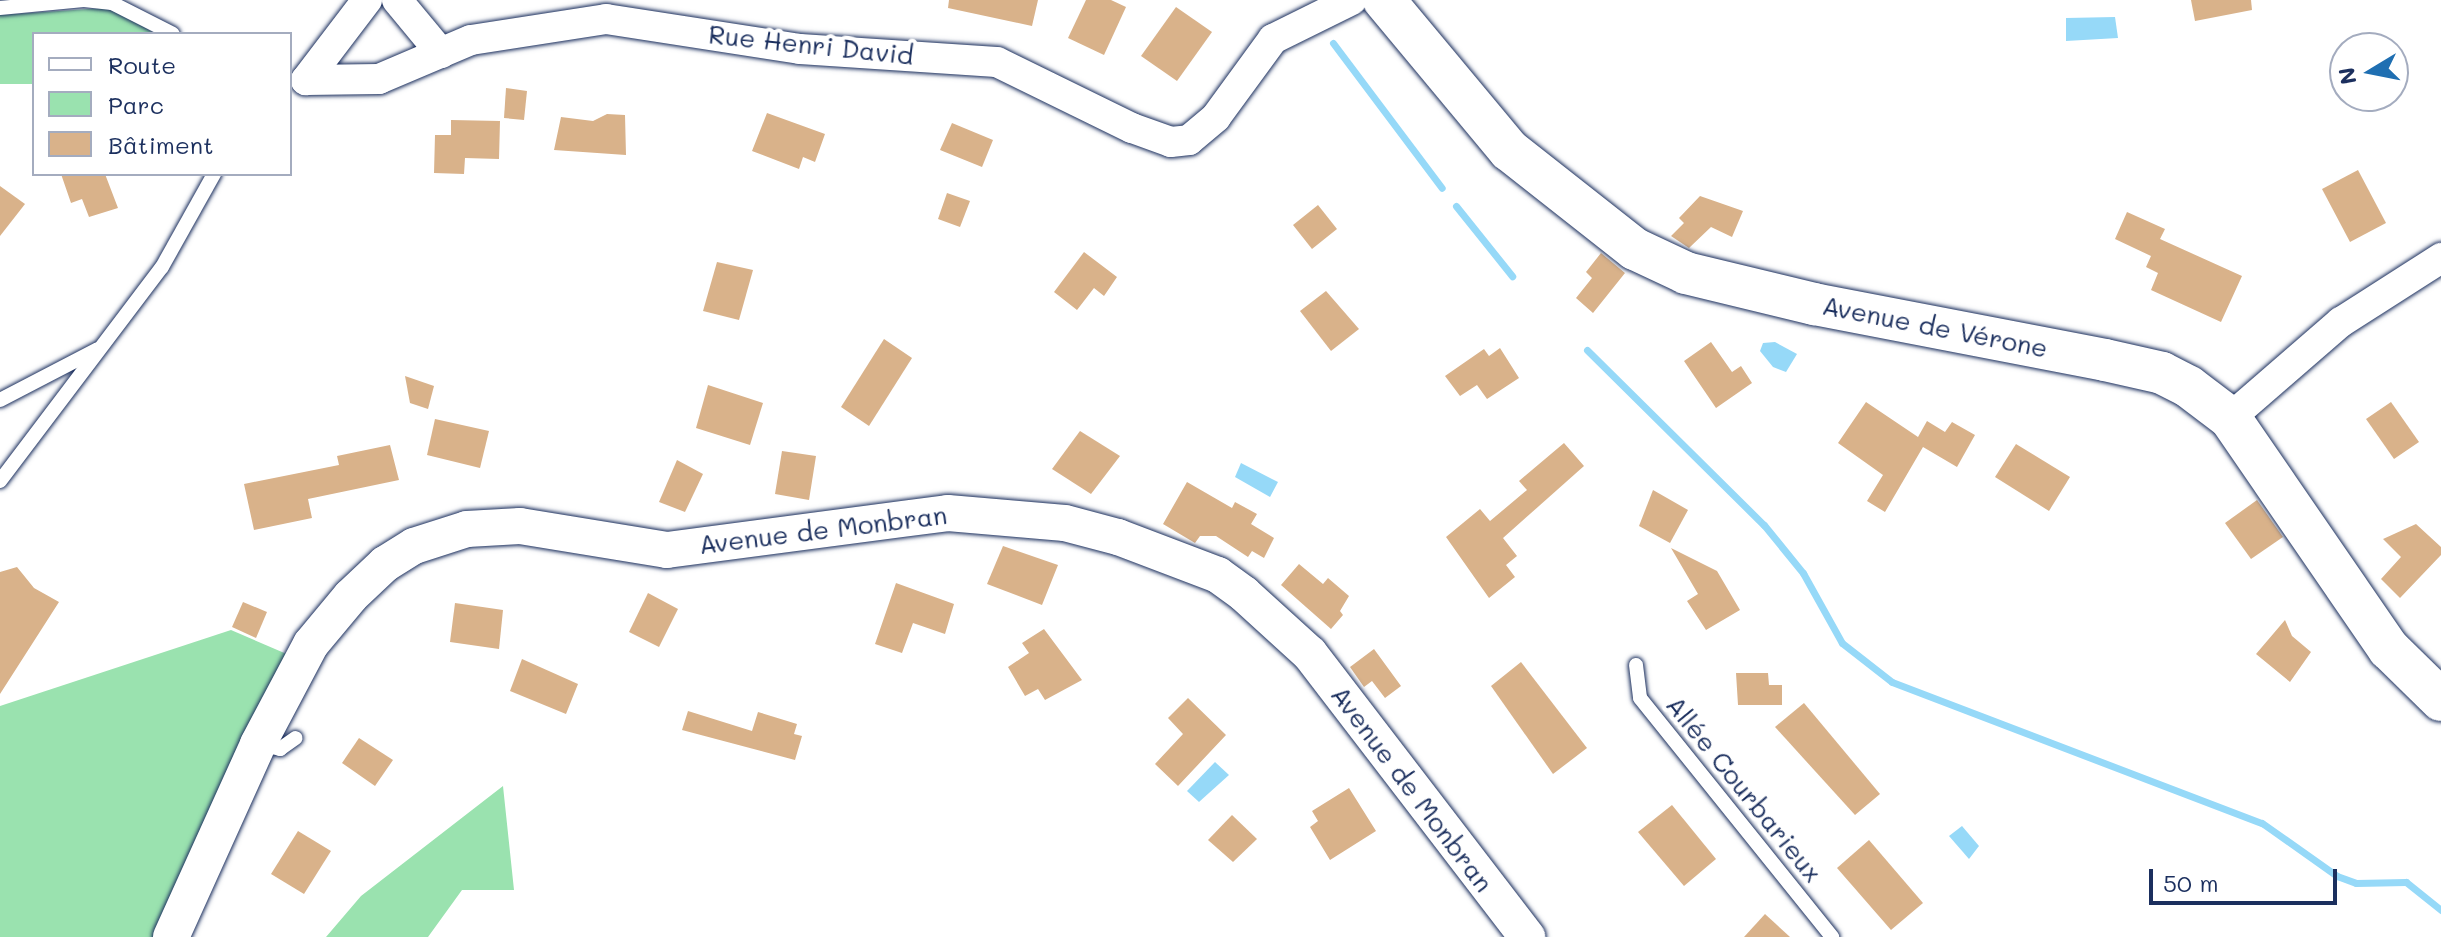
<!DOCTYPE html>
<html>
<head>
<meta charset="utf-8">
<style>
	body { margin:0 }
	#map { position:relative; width:2441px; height:937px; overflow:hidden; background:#fff; font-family:Mali,sans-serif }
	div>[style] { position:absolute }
	.green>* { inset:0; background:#9ae2af }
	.water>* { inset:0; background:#96d9f8 }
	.stream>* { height:7px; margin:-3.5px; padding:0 3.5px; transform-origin:3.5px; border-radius:3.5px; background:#96d9f8 }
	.building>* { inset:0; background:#d9b28a }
	.roads { filter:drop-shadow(0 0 2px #1b2f5e) drop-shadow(0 0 2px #1b2f5e) }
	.service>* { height:14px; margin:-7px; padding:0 7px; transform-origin:7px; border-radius:7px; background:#fff }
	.minor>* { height:30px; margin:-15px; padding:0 15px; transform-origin:15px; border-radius:15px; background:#fff }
	.tertiary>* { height:36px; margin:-18px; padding:0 18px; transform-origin:18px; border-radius:18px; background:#fff }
	.secondary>* { height:42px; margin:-21px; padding:0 21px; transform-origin:21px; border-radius:21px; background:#fff }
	span { translate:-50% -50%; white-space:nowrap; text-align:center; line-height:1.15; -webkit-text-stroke:8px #fff; paint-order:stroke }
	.street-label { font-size:26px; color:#1b2f5e }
	.legend { position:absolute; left:32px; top:32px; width:260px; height:144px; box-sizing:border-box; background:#fff; border:2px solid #a4acbf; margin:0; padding:10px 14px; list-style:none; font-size:24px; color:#1b2f5e }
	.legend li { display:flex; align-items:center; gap:16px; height:40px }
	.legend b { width:40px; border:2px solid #a4acbf }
	.north { position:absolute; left:2329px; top:32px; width:80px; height:80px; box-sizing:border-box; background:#fff; border:2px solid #a4acbf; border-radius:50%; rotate:260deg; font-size:22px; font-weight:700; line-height:32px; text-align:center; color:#1b2f5e }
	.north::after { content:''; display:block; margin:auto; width:28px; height:36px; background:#1f6fb2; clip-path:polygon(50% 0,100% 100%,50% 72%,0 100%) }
	.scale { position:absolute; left:2149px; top:869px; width:188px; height:36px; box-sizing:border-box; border:4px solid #1b2f5e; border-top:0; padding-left:10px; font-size:24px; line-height:28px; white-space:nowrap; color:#1b2f5e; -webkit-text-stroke:6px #fff; paint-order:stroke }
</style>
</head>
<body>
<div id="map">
	<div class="green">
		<div style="clip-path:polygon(103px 8px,123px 13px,155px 34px,34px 34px,34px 84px,0 84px,0 15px)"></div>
		<div style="clip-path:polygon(231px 630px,289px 655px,188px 937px,0 937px,0 706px)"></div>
		<div style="clip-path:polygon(503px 786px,514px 890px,462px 890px,428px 937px,326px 937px,361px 896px)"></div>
	</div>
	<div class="water">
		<div style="clip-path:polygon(2115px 17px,2118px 38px,2066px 41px,2066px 18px)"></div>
		<div style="clip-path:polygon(1775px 342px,1797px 354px,1786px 372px,1773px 367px,1760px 351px,1763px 343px)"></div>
		<div style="clip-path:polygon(1241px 463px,1278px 482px,1270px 497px,1235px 477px)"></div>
		<div style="clip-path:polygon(1215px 762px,1229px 775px,1199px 802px,1187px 791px)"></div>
		<div style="clip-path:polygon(1962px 826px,1979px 846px,1969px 859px,1949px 836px)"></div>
	</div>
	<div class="stream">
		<div style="left:1333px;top:43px;width:181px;rotate:53.1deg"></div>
		<div style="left:1456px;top:206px;width:90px;rotate:51.3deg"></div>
		<div style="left:1587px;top:350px;width:249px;rotate:44.7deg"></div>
		<div style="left:1764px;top:525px;width:62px;rotate:50.9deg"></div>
		<div style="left:1803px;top:573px;width:80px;rotate:60.9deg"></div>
		<div style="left:1842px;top:643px;width:63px;rotate:38deg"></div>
		<div style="left:1892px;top:682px;width:396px;rotate:20.9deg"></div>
		<div style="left:2262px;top:823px;width:92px;rotate:35.2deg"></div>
		<div style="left:2337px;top:876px;width:20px;rotate:20deg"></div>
		<div style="left:2356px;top:883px;width:50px;rotate:-1.1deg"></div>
		<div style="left:2406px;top:882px;width:45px;rotate:38.7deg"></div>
	</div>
	<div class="building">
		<div style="clip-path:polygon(949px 0,1038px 0,1032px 26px,948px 8px)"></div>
		<div style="clip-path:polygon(1086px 0,1111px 0,1126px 7px,1104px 55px,1068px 38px)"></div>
		<div style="clip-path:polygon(2191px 0,2251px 0,2252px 10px,2195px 21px)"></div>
		<div style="clip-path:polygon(1176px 7px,1212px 32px,1177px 81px,1141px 56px)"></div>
		<div style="clip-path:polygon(506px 88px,527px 91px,524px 120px,504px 118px)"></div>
		<div style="clip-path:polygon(767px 113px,825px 134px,815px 162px,803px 157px,799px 169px,752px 151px)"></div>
		<div style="clip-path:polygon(607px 114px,625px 115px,626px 155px,554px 150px,561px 117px,593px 121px)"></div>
		<div style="clip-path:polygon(451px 120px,500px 121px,499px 159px,465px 158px,464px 174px,434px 173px,435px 135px,451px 135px)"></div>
		<div style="clip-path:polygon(952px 123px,993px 140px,982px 167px,940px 150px)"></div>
		<div style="clip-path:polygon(2358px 170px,2386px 223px,2350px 242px,2322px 189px)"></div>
		<div style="clip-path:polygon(61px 174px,105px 174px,118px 208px,89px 217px,82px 199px,71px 203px)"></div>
		<div style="clip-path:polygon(0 186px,25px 204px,0 236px)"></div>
		<div style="clip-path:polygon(947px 193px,970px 201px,960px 227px,938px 219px)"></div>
		<div style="clip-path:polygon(1700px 196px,1743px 211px,1732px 237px,1711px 227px,1689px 248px,1671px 236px,1684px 223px,1679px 218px)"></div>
		<div style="clip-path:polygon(1318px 205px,1337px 229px,1312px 249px,1293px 225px)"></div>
		<div style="clip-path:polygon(2127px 212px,2165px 229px,2160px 239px,2242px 276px,2221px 322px,2151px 290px,2158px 273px,2146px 267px,2151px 256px,2115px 239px)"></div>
		<div style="clip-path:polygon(1084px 252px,1117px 277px,1104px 296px,1094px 288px,1077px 310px,1054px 292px)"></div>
		<div style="clip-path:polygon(1601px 253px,1625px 273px,1593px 313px,1576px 298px,1592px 278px,1586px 272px)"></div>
		<div style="clip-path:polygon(717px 262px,753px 270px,739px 320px,703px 311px)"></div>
		<div style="clip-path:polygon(1326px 291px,1359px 329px,1331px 351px,1300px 311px)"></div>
		<div style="clip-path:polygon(884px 339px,912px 358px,869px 426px,841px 407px)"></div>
		<div style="clip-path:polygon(1711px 342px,1732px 372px,1741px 366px,1752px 383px,1716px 408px,1684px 361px)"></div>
		<div style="clip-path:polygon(1500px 348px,1519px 378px,1487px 399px,1477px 385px,1460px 396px,1445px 376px,1484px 349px,1489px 356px)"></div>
		<div style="clip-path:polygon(405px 376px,434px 386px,428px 409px,410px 403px)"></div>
		<div style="clip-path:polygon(708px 385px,763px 403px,750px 445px,696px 428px)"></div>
		<div style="clip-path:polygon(1866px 402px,1918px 437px,1927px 421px,1945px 432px,1952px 422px,1975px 435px,1957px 467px,1923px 447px,1885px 512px,1867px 501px,1883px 475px,1838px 443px)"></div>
		<div style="clip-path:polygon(2391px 402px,2419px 442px,2394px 459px,2366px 419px)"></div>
		<div style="clip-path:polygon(435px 419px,489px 431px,480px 468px,427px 455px)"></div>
		<div style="clip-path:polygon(1080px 431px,1120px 456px,1091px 494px,1052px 469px)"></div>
		<div style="clip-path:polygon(1564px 443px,1584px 466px,1503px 538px,1517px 556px,1506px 565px,1515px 577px,1489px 598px,1446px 537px,1480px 509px,1490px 521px,1527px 490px,1519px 481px)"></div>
		<div style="clip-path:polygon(2016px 444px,2070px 477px,2049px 511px,1995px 477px)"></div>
		<div style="clip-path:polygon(390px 445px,399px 480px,308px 499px,312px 518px,254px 530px,244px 484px,339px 465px,337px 456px)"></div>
		<div style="clip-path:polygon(782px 451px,816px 456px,809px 500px,775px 494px)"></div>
		<div style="clip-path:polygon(677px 460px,703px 474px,685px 512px,659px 502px)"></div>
		<div style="clip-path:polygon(1187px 482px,1232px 508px,1235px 502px,1257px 514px,1251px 524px,1274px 538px,1264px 558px,1252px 551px,1248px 557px,1216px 536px,1200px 536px,1195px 543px,1163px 524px)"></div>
		<div style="clip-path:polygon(1653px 490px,1688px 510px,1670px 543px,1639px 526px)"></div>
		<div style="clip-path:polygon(2257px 500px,2283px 537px,2251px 559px,2225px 523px)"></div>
		<div style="clip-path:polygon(2416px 524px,2441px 547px,2441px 555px,2400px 598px,2381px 579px,2401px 557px,2383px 539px)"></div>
		<div style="clip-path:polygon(1003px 546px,1058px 565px,1042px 605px,987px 584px)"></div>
		<div style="clip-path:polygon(1671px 548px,1717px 571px,1740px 610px,1706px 630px,1687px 601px,1698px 594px)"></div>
		<div style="clip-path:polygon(1299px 564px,1323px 584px,1328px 578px,1349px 596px,1340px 611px,1343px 615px,1331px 629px,1281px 585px)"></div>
		<div style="clip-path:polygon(17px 567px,34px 588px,59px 602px,0 694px,0 572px)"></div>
		<div style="clip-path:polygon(896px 583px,954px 604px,945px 634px,913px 623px,902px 653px,875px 644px)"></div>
		<div style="clip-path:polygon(648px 593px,678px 609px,659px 647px,629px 632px)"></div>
		<div style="clip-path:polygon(243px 602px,267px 612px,256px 638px,232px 627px)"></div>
		<div style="clip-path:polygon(455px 603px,503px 610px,499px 649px,450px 642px)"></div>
		<div style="clip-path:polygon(2285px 620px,2292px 636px,2311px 652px,2290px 682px,2256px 654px)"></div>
		<div style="clip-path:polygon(1044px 629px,1082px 680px,1045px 700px,1038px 689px,1025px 696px,1008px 667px,1029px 653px,1022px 643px)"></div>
		<div style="clip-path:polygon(1374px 649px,1401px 686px,1385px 698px,1372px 681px,1364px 687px,1350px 667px)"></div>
		<div style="clip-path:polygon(522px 659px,578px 684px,566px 714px,510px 691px)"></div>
		<div style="clip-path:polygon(1521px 662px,1587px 748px,1553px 774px,1491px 686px)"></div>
		<div style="clip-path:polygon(1736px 673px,1768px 673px,1769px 685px,1782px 685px,1782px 705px,1738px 705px)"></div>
		<div style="clip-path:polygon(1188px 698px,1226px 735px,1178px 786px,1155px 764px,1183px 734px,1168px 718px)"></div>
		<div style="clip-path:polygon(1804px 703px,1880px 794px,1855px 815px,1775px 727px)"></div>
		<div style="clip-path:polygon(688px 711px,752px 731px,758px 712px,797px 724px,794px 734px,802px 736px,795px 760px,682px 730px)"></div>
		<div style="clip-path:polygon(359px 738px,393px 760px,375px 786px,342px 763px)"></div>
		<div style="clip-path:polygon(1349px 788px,1376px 831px,1330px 860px,1310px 827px,1318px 821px,1312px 811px)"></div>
		<div style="clip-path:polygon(1672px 805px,1716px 859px,1684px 886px,1638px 832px)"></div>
		<div style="clip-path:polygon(1232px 815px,1257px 839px,1233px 862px,1208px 840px)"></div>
		<div style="clip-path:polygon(298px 831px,331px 851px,304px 894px,271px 874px)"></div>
		<div style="clip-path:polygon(1869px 840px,1923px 903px,1891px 930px,1837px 868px)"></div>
		<div style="clip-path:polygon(1765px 914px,1790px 937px,1744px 937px)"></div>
	</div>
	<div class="roads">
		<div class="service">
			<div style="left:84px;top:0;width:28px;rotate:6deg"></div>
			<div style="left:112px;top:3px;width:68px;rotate:26.9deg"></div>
			<div style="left:0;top:8px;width:84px;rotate:-5.4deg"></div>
			<div style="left:0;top:400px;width:110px;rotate:-27.5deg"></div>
			<div style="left:0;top:481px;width:268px;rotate:-52.9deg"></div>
			<div style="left:162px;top:267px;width:107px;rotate:-60.8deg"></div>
			<div style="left:1636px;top:665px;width:33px;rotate:83deg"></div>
			<div style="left:1640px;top:698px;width:307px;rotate:51.2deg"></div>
			<div style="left:259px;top:744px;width:22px;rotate:13deg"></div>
			<div style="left:280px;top:749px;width:19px;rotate:-35deg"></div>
		</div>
		<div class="minor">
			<div style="left:367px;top:0;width:101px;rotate:127.3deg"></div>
			<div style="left:306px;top:80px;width:73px;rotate:-0.8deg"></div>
			<div style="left:379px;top:79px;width:100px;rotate:-23deg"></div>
			<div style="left:471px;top:40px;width:137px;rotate:-8.8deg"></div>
			<div style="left:606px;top:19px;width:196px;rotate:8.8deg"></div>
			<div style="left:800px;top:49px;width:197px;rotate:3.8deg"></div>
			<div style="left:997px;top:62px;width:150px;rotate:26.1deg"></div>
			<div style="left:1132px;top:128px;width:41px;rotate:19.7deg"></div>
			<div style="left:1171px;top:142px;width:18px;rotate:-6deg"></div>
			<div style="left:1189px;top:140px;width:35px;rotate:-40deg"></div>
			<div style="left:1216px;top:117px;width:97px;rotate:-53.8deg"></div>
			<div style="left:1273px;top:39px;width:88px;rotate:-26.3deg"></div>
			<div style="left:397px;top:0;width:69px;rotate:50.3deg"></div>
			<div style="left:2230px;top:418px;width:147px;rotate:-40.9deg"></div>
			<div style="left:2341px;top:322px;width:119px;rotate:-32.6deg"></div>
		</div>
		<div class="tertiary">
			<div style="left:171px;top:937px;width:212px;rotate:-65.7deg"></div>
			<div style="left:258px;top:744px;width:113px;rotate:-62.1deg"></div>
			<div style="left:311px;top:644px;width:62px;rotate:-50.2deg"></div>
			<div style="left:351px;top:596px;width:47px;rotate:-43.3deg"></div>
			<div style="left:385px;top:564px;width:34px;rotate:-32deg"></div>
			<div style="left:414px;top:546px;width:56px;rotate:-17.8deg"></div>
			<div style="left:467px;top:529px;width:53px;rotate:-3.2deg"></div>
			<div style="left:520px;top:526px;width:149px;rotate:9.3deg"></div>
			<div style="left:667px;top:550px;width:283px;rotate:-7.5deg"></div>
			<div style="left:948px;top:513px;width:117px;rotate:4.9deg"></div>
			<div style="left:1065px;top:523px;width:55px;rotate:14.8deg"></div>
			<div style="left:1118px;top:537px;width:107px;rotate:20.8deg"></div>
			<div style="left:1218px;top:575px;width:32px;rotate:36deg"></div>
			<div style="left:1244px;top:594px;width:89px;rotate:42.3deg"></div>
			<div style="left:1310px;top:654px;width:357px;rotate:52.5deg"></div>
		</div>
		<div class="secondary">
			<div style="left:1384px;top:0;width:195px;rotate:50.2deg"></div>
			<div style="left:1509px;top:150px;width:160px;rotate:38.2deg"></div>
			<div style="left:1635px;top:249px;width:56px;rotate:25.2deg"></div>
			<div style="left:1686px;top:273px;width:132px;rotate:13.6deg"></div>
			<div style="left:1814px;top:304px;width:296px;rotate:10.9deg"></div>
			<div style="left:2105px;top:360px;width:58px;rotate:12.8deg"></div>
			<div style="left:2162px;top:373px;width:30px;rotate:27deg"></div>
			<div style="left:2189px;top:387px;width:51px;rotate:37.1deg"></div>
			<div style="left:2230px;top:418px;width:280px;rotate:55.5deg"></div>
			<div style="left:2389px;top:649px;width:73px;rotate:44.4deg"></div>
		</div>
	</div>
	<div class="street-label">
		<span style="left:811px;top:45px;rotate:6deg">Rue Henri David</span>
		<span style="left:1935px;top:327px;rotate:11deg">Avenue de Vérone</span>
		<span style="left:823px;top:530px;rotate:-7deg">Avenue de Monbran</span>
		<span style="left:1412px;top:789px;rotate:53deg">Avenue de Monbran</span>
		<span style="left:1744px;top:789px;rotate:51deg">Allée Courbarieux</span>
	</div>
	<ul class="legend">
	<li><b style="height:10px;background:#fff"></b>Route</li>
	<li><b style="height:22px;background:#9ae2af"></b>Parc</li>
	<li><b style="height:22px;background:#d9b28a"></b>Bâtiment</li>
	</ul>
	<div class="north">N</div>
	<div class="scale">50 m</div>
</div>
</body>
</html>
